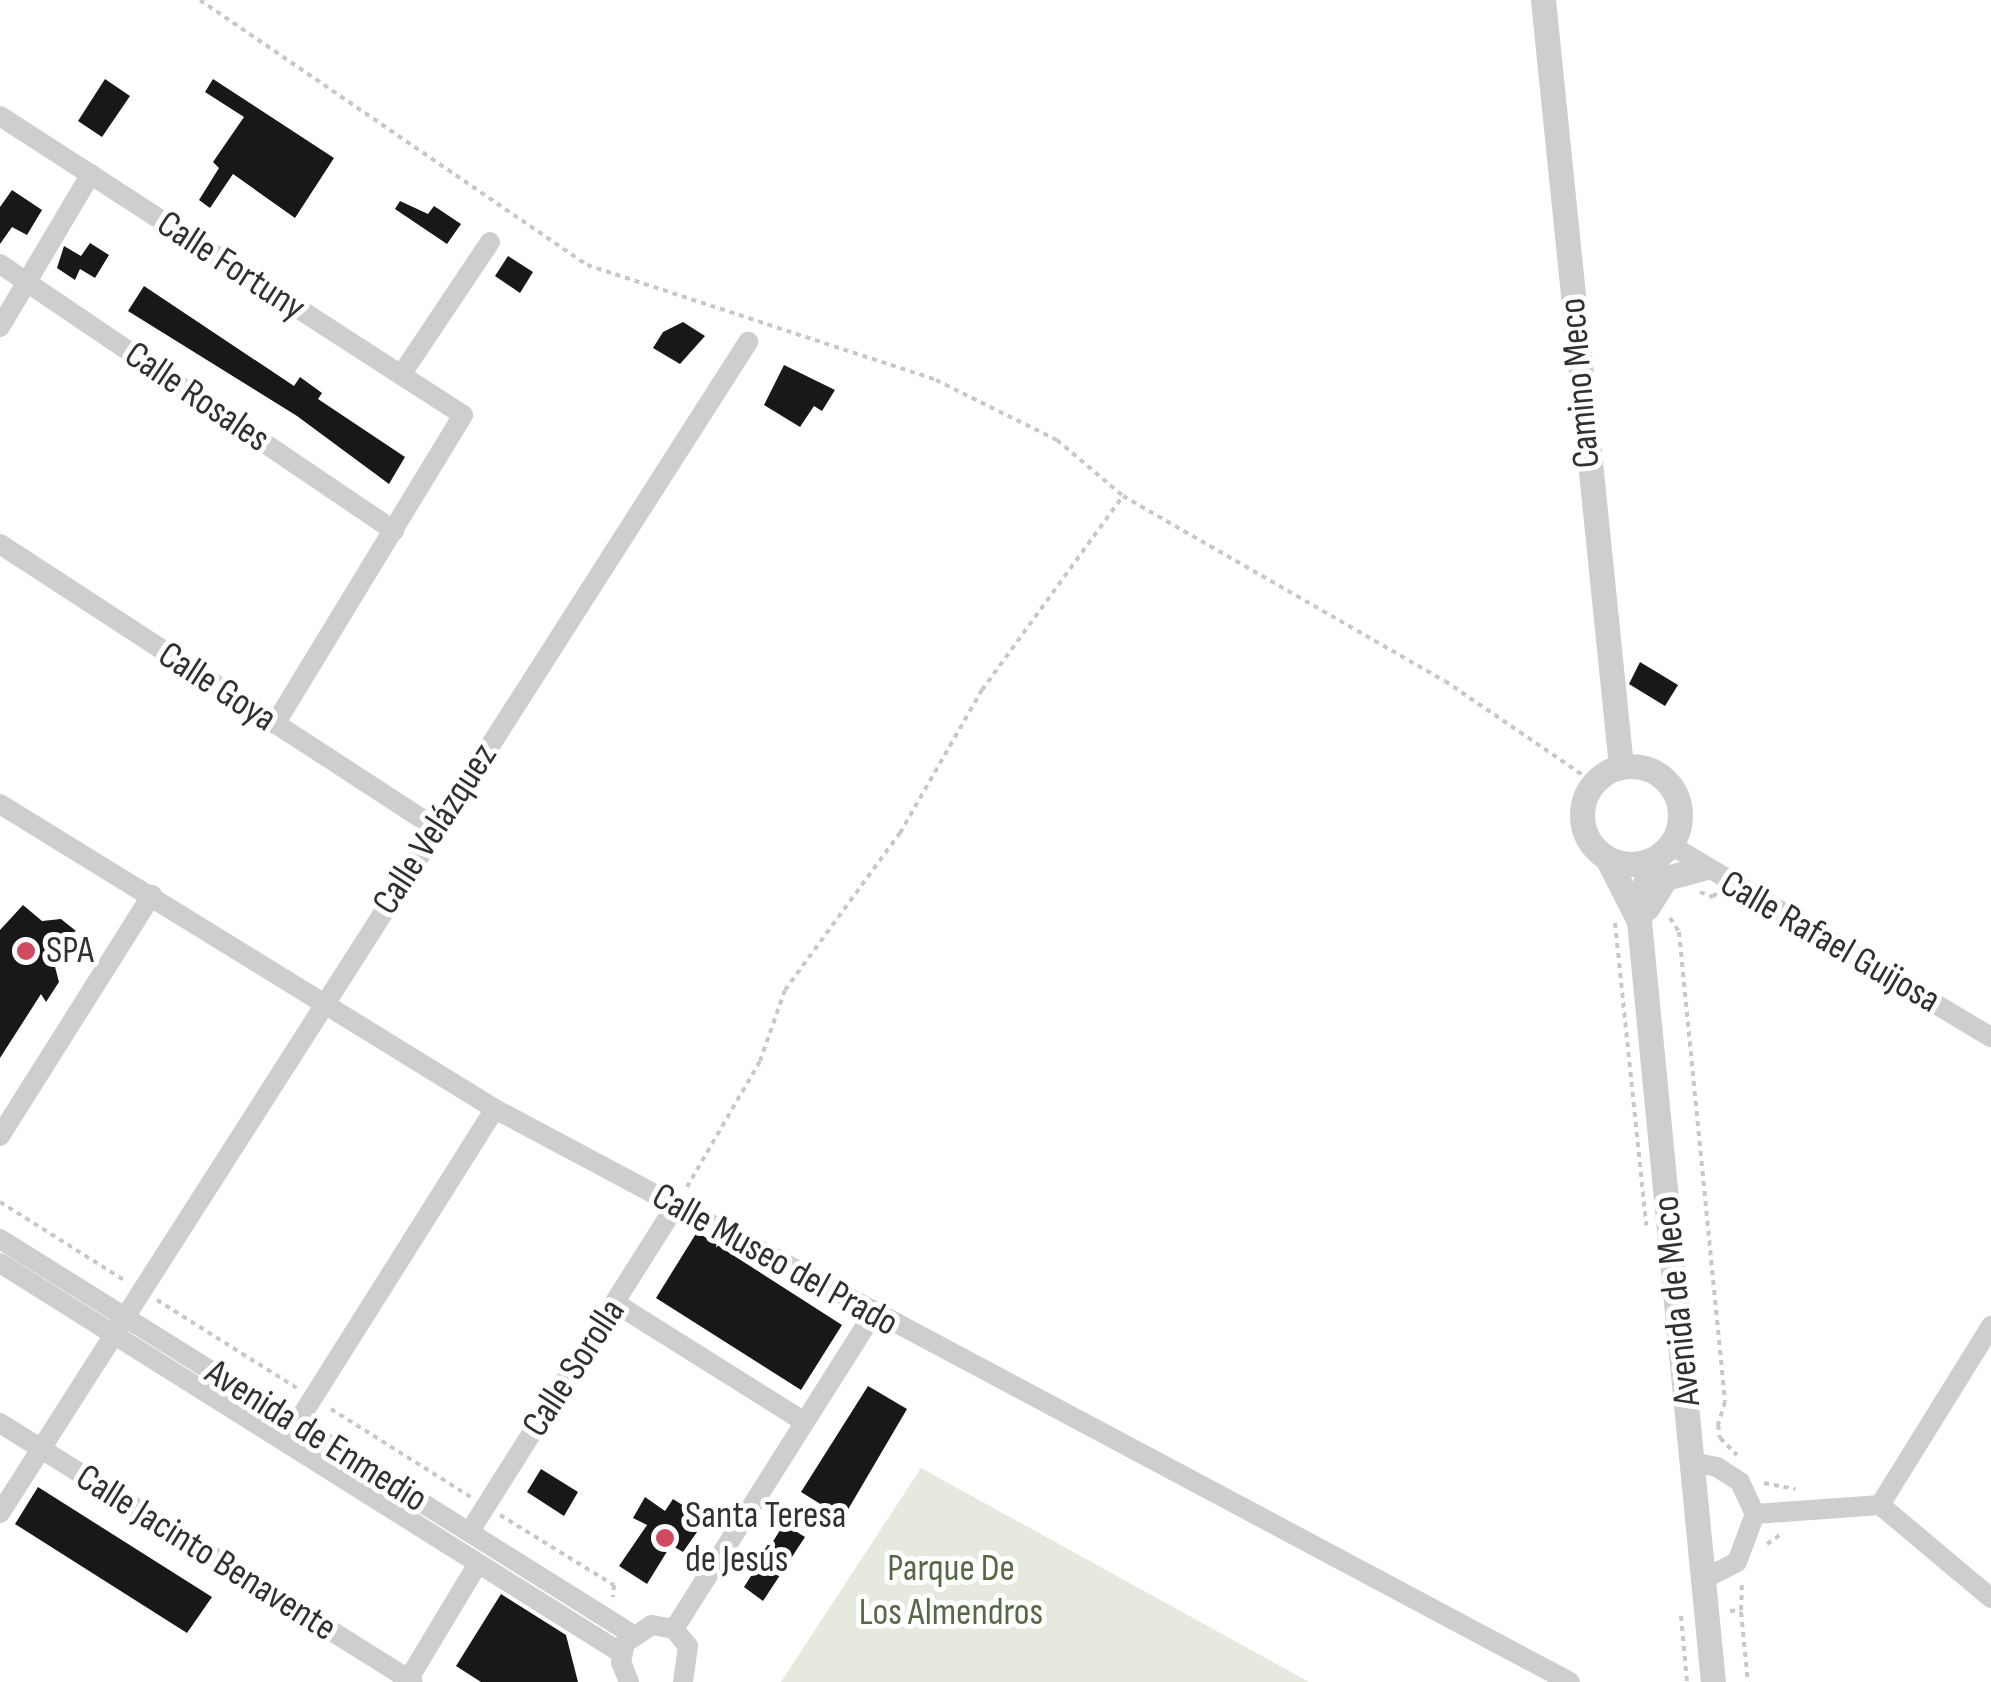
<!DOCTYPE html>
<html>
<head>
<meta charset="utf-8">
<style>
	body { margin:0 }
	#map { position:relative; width:1991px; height:1682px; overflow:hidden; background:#fff; font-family:"Sofia Sans Condensed",sans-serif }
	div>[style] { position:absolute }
	.green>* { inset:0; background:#e5e9de }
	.building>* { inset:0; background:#181818 }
	.path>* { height:4px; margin-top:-2px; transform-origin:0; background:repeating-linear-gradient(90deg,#c8c8c8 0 5px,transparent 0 10px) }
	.minor>* { height:20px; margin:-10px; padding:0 10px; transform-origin:10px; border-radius:10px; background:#cecece }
	.tertiary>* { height:25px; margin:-12.5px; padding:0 12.5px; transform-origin:12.5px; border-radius:12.5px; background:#cecece }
	.tertiary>.ring { margin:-12.5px; padding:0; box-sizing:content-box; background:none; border:25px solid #cecece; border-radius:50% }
	.dots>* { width:28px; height:28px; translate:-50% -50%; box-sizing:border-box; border:5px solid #fff; border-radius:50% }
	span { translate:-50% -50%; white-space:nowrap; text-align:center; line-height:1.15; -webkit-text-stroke:10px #fff; paint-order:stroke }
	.street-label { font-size:38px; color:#313131 }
	.poi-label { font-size:38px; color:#313131 }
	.left { translate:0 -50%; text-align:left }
	.park-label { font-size:38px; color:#576844 }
</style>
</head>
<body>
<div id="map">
	<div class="green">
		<div style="clip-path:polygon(921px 1468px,1309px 1682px,781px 1682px)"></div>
	</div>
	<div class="building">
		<div style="clip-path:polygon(105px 79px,130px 96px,102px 137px,78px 121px)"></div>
		<div style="clip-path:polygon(213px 79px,334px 158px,295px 218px,233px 174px,210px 208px,199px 200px,219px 168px,213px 162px,244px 117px,205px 92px)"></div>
		<div style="clip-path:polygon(12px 190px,42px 210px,27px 235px,12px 227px,0 244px,0 207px)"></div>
		<div style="clip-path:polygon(400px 201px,428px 214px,434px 206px,461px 224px,447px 244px,395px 209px)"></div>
		<div style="clip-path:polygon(90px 243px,109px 255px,95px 278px,80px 269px,75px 280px,57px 268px,64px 246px,81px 256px)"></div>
		<div style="clip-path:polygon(508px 256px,533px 272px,520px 293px,495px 276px)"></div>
		<div style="clip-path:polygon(144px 286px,294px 386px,300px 377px,322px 393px,318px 399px,405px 457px,389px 484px,297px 416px,128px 311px)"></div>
		<div style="clip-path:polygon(683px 322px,705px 336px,680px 364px,653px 348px,663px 332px)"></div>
		<div style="clip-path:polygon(784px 365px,835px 390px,822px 411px,814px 406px,800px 427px,764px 405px)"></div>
		<div style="clip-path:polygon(1640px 662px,1678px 685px,1665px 706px,1629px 684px)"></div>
		<div style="clip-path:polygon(23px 905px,42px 921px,61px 919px,76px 931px,49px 944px,59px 982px,46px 1002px,41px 994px,0 1058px,0 930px)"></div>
		<div style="clip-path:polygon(697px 1232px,842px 1325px,801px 1390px,656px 1298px)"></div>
		<div style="clip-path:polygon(868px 1386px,907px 1409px,843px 1518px,801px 1492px)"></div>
		<div style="clip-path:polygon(541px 1469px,578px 1492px,564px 1516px,527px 1492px)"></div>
		<div style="clip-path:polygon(38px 1487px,212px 1597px,187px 1633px,15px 1524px)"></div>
		<div style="clip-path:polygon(645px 1497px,665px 1511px,673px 1499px,692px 1511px,685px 1524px,697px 1532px,683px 1552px,671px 1545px,647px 1584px,619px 1566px,647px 1525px,633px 1518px)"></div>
		<div style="clip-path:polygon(784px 1524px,805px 1537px,763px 1601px,744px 1587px)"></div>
		<div style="clip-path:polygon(501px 1594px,566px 1635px,578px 1682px,481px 1682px,456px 1666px)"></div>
	</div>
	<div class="path">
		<div style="left:200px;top:0;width:469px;rotate:34.4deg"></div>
		<div style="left:587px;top:265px;width:367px;rotate:18.2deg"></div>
		<div style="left:936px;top:380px;width:135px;rotate:26.4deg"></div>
		<div style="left:1057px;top:440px;width:87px;rotate:40.3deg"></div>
		<div style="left:1123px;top:496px;width:371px;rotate:29.9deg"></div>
		<div style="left:1445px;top:681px;width:179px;rotate:34.3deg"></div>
		<div style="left:1700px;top:892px;width:14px;rotate:21deg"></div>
		<div style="left:1713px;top:897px;width:6px;rotate:-51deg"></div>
		<div style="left:1670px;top:918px;width:17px;rotate:57deg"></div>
		<div style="left:1679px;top:932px;width:472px;rotate:84.4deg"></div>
		<div style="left:1725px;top:1402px;width:24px;rotate:107deg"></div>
		<div style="left:1718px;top:1425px;width:13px;rotate:81deg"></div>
		<div style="left:1720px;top:1438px;width:24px;rotate:45deg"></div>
		<div style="left:1615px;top:923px;width:304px;rotate:84.1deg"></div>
		<div style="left:687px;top:1187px;width:146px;rotate:-59.9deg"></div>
		<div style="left:760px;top:1061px;width:75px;rotate:-70.6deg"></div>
		<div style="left:785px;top:990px;width:195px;rotate:-53.8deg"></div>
		<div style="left:900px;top:833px;width:165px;rotate:-60.2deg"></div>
		<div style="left:982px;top:690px;width:240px;rotate:-54deg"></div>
		<div style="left:0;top:1202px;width:150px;rotate:32.2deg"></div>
		<div style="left:157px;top:1300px;width:165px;rotate:32.2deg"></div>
		<div style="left:331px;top:1409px;width:165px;rotate:32.2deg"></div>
		<div style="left:1764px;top:1483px;width:32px;rotate:11deg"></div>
		<div style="left:500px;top:1515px;width:134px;rotate:31.6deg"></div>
		<div style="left:614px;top:1585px;width:12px;rotate:95deg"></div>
		<div style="left:1767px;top:1544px;width:19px;rotate:-35deg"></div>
		<div style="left:1730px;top:1611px;width:11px;rotate:-5deg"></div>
		<div style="left:1741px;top:1610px;width:29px;rotate:-88deg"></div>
		<div style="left:1741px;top:1612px;width:70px;rotate:84.3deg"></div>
		<div style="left:1681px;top:1616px;width:66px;rotate:84.8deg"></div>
	</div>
	<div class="minor">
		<div style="left:0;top:116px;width:551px;rotate:32.85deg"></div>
		<div style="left:463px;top:415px;width:362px;rotate:121.3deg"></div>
		<div style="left:0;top:264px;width:476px;rotate:34.1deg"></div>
		<div style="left:0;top:327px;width:178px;rotate:-59.3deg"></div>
		<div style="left:401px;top:375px;width:160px;rotate:-56.2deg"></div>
		<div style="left:0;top:544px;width:520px;rotate:33.08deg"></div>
		<div style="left:0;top:804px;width:581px;rotate:31.64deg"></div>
		<div style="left:495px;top:1109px;width:1218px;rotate:28.06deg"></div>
		<div style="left:1671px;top:845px;width:373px;rotate:31deg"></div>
		<div style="left:0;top:1136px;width:285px;rotate:-57.8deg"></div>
		<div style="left:0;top:1239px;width:745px;rotate:32.01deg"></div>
		<div style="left:0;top:1263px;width:733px;rotate:32.13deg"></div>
		<div style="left:615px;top:1303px;width:222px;rotate:32.1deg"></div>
		<div style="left:0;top:1423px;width:487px;rotate:32.1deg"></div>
		<div style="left:297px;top:1423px;width:371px;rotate:-57.8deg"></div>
		<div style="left:1693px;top:1462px;width:25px;rotate:12deg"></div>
		<div style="left:1717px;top:1467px;width:27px;rotate:33deg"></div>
		<div style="left:1740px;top:1482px;width:35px;rotate:65deg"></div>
		<div style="left:1755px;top:1514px;width:51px;rotate:110.6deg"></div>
		<div style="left:1737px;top:1562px;width:38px;rotate:153deg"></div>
		<div style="left:1880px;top:1505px;width:211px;rotate:-58.2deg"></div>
		<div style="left:0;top:1513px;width:1390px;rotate:-57.43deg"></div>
		<div style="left:1755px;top:1514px;width:125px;rotate:-4.1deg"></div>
		<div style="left:1880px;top:1505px;width:145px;rotate:40deg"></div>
		<div style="left:470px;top:1531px;width:387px;rotate:-57.7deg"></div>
		<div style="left:674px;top:1629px;width:373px;rotate:-57.7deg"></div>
		<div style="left:408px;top:1680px;width:134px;rotate:-59deg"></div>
		<div style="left:629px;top:1682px;width:22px;rotate:-112deg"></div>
		<div style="left:621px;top:1662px;width:19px;rotate:-78deg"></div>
		<div style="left:625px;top:1643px;width:32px;rotate:-34deg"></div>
		<div style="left:652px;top:1625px;width:22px;rotate:10deg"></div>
		<div style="left:674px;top:1629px;width:22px;rotate:51deg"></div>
		<div style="left:688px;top:1646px;width:36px;rotate:98deg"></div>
	</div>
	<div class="tertiary">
		<div style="left:1543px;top:0;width:770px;rotate:84.19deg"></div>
		<div class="ring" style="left:1582px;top:766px;width:73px;height:73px"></div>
		<div style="left:1607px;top:858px;width:71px;rotate:63.1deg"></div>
		<div style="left:1649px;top:861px;width:61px;rotate:99.5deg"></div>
		<div style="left:1639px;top:921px;width:765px;rotate:84.45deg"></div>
		<div style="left:1647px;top:908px;width:36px;rotate:-58deg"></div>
		<div style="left:1666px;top:878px;width:38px;rotate:-15deg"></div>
	</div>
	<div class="dots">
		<div style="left:26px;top:951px;background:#d04b5f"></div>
		<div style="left:665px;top:1538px;background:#d04b5f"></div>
	</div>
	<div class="street-label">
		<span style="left:231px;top:266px;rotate:33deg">Calle Fortuny</span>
		<span style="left:1580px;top:383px;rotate:-95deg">Camino Meco</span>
		<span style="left:197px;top:397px;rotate:34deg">Calle Rosales</span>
		<span style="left:217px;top:687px;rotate:33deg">Calle Goya</span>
		<span style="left:435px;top:829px;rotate:-57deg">Calle Velázquez</span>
		<span style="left:1830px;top:942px;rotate:30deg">Calle Rafael Guijosa</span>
		<span style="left:775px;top:1260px;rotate:29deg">Calle Museo del Prado</span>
		<span style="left:1677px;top:1301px;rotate:-96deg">Avenida de Meco</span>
		<span style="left:574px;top:1368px;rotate:-57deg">Calle Sorolla</span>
		<span style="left:316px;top:1436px;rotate:32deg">Avenida de Enmedio</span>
		<span style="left:206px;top:1553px;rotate:32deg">Calle Jacinto Benavente</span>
	</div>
	<div class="poi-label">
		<span class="left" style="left:46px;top:951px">SPA</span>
		<span class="left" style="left:685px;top:1538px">Santa Teresa<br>de Jesús</span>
	</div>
	<div class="park-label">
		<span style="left:951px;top:1591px">Parque De<br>Los Almendros</span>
	</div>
</div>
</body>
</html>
